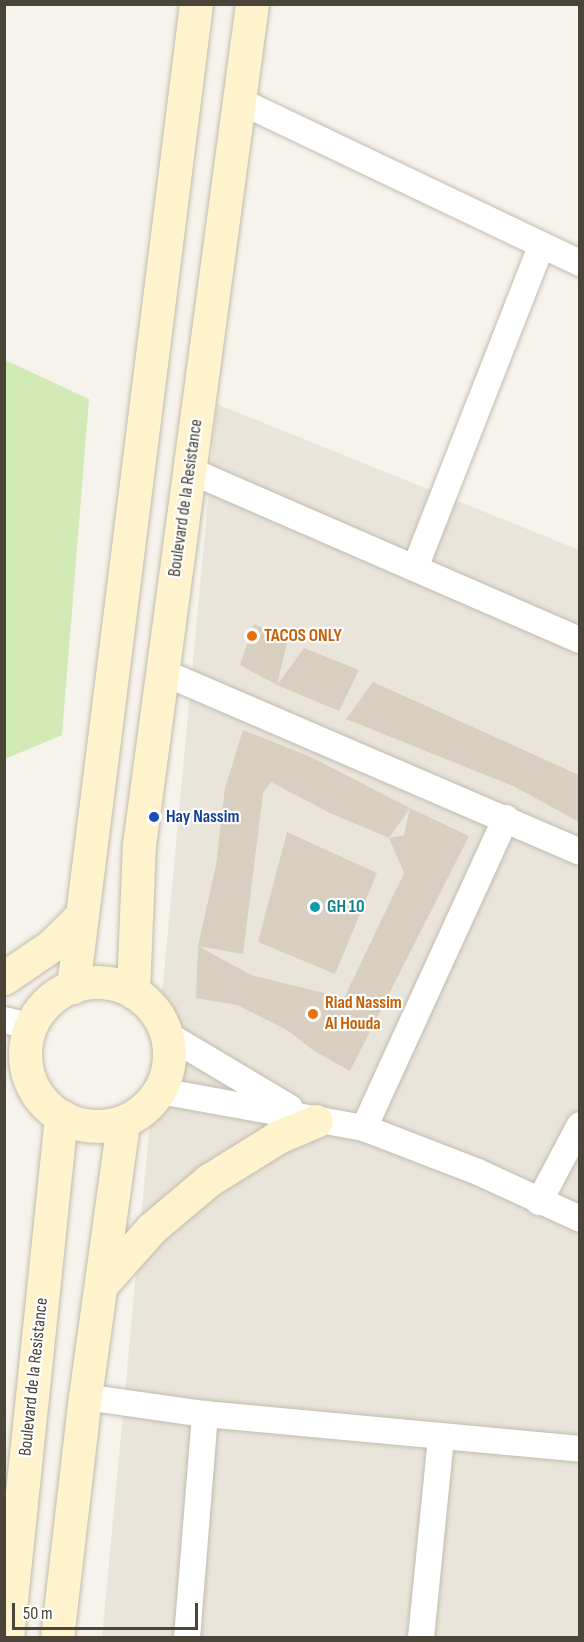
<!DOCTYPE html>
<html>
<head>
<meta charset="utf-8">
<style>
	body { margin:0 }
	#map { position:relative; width:584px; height:1642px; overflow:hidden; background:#f6f3ec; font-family:"Sofia Sans Condensed",sans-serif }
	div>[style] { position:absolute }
	.residential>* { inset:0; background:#eae5da }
	.green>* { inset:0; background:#d2eab5 }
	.building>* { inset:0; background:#d8cfc1 }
	.roads { filter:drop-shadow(0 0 2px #c2bbae) drop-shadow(0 0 2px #c2bbae) }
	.minor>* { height:26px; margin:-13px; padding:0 13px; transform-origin:13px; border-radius:13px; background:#fff }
	.secondary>* { height:33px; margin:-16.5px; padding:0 16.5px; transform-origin:16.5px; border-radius:16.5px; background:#fff3cd }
	.secondary>.ring { margin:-16.5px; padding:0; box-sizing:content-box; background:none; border:33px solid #fff3cd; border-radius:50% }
	.dots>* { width:16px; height:16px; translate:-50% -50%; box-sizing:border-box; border:3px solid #fff; border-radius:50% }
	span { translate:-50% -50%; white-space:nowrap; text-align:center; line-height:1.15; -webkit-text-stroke:4.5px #fff; paint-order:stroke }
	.street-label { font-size:18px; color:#4b4439 }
	.food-label { font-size:18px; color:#c56008; font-weight:700 }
	.left { translate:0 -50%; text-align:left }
	.transit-label { font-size:18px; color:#164399; font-weight:700 }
	.culture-label { font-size:18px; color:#0d838f; font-weight:700 }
	.frame { position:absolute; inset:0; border:6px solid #4b4439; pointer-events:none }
	.scale { position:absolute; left:12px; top:1603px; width:186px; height:27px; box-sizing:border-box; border:3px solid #4b4439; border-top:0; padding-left:8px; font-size:18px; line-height:21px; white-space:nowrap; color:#4b4439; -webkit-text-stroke:4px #fff; paint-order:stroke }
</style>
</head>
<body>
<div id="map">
	<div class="residential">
		<div style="clip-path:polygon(217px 404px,579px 550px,579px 1637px,102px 1638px)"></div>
	</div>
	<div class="green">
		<div style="clip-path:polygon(5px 360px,89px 399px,62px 735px,5px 759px)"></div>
	</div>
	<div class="building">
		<div style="clip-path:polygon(254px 624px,288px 639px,277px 685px,240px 665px)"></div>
		<div style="clip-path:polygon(304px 648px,359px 670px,339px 711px,277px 685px)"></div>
		<div style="clip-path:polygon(373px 682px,579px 775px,579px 822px,513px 786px,346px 719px)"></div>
		<div style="clip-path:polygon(243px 730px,311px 757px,410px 808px,389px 838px,330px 813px,271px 782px,263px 793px,243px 954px,198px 946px,251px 975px,344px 998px,404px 873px,389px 838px,404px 835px,410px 808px,469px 836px,350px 1071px,314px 1051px,287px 1030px,237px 1005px,196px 998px,198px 946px,216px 865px,225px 788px)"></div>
		<div style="clip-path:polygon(287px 832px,377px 873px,335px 974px,258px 942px)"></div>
	</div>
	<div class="roads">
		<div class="minor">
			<div style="left:238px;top:100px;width:379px;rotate:25.5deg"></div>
			<div style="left:191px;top:471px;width:424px;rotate:23.5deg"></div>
			<div style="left:415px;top:568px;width:346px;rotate:-68.6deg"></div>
			<div style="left:160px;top:671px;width:457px;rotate:23.3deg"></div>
			<div style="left:4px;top:1020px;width:28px;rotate:13deg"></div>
			<div style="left:166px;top:1034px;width:144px;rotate:30.8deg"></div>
			<div style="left:160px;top:1091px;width:207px;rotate:10.3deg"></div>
			<div style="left:364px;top:1128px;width:122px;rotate:21.1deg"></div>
			<div style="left:478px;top:1172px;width:112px;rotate:24.7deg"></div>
			<div style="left:364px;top:1128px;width:341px;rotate:-65.4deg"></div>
			<div style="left:539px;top:1202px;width:87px;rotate:-62deg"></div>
			<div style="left:85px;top:1397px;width:121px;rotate:8.1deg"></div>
			<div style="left:205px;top:1414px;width:377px;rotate:5.3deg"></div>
			<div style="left:187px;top:1638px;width:225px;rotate:-85.4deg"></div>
			<div style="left:421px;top:1638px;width:203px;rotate:-84.3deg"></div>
		</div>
		<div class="secondary">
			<div style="left:4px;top:978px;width:57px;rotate:-34.2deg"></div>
			<div style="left:51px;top:946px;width:42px;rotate:-45deg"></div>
			<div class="ring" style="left:25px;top:982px;width:111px;height:111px"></div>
			<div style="left:73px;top:987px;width:991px;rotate:-82.87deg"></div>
			<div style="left:133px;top:992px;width:147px;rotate:-87.7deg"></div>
			<div style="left:139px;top:845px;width:849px;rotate:-82.35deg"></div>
			<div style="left:102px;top:1284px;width:75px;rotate:-48.2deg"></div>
			<div style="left:152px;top:1228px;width:75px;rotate:-40.1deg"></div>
			<div style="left:209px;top:1180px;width:81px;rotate:-31.9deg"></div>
			<div style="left:278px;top:1137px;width:41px;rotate:-22.8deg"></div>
			<div style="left:7px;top:1638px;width:525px;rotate:-84.09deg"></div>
			<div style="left:57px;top:1638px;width:243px;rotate:-83.4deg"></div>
			<div style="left:85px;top:1397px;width:278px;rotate:-82.1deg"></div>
		</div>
	</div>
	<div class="dots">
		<div style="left:252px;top:636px;background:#e8710a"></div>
		<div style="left:154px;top:817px;background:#1a4fb4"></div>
		<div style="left:315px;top:907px;background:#0f9aa8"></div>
		<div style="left:313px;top:1014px;background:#e8710a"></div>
	</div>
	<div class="street-label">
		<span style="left:186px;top:498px;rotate:-82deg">Boulevard de la Resistance</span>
		<span style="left:34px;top:1377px;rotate:-84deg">Boulevard de la Resistance</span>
	</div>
	<div class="food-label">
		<span class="left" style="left:264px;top:636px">TACOS ONLY</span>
		<span class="left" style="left:325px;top:1014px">Riad Nassim<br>Al Houda</span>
	</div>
	<div class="transit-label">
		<span class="left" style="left:166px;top:817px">Hay Nassim</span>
	</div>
	<div class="culture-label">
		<span class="left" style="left:327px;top:907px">GH 10</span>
	</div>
	<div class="frame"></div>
	<div class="scale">50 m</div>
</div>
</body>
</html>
